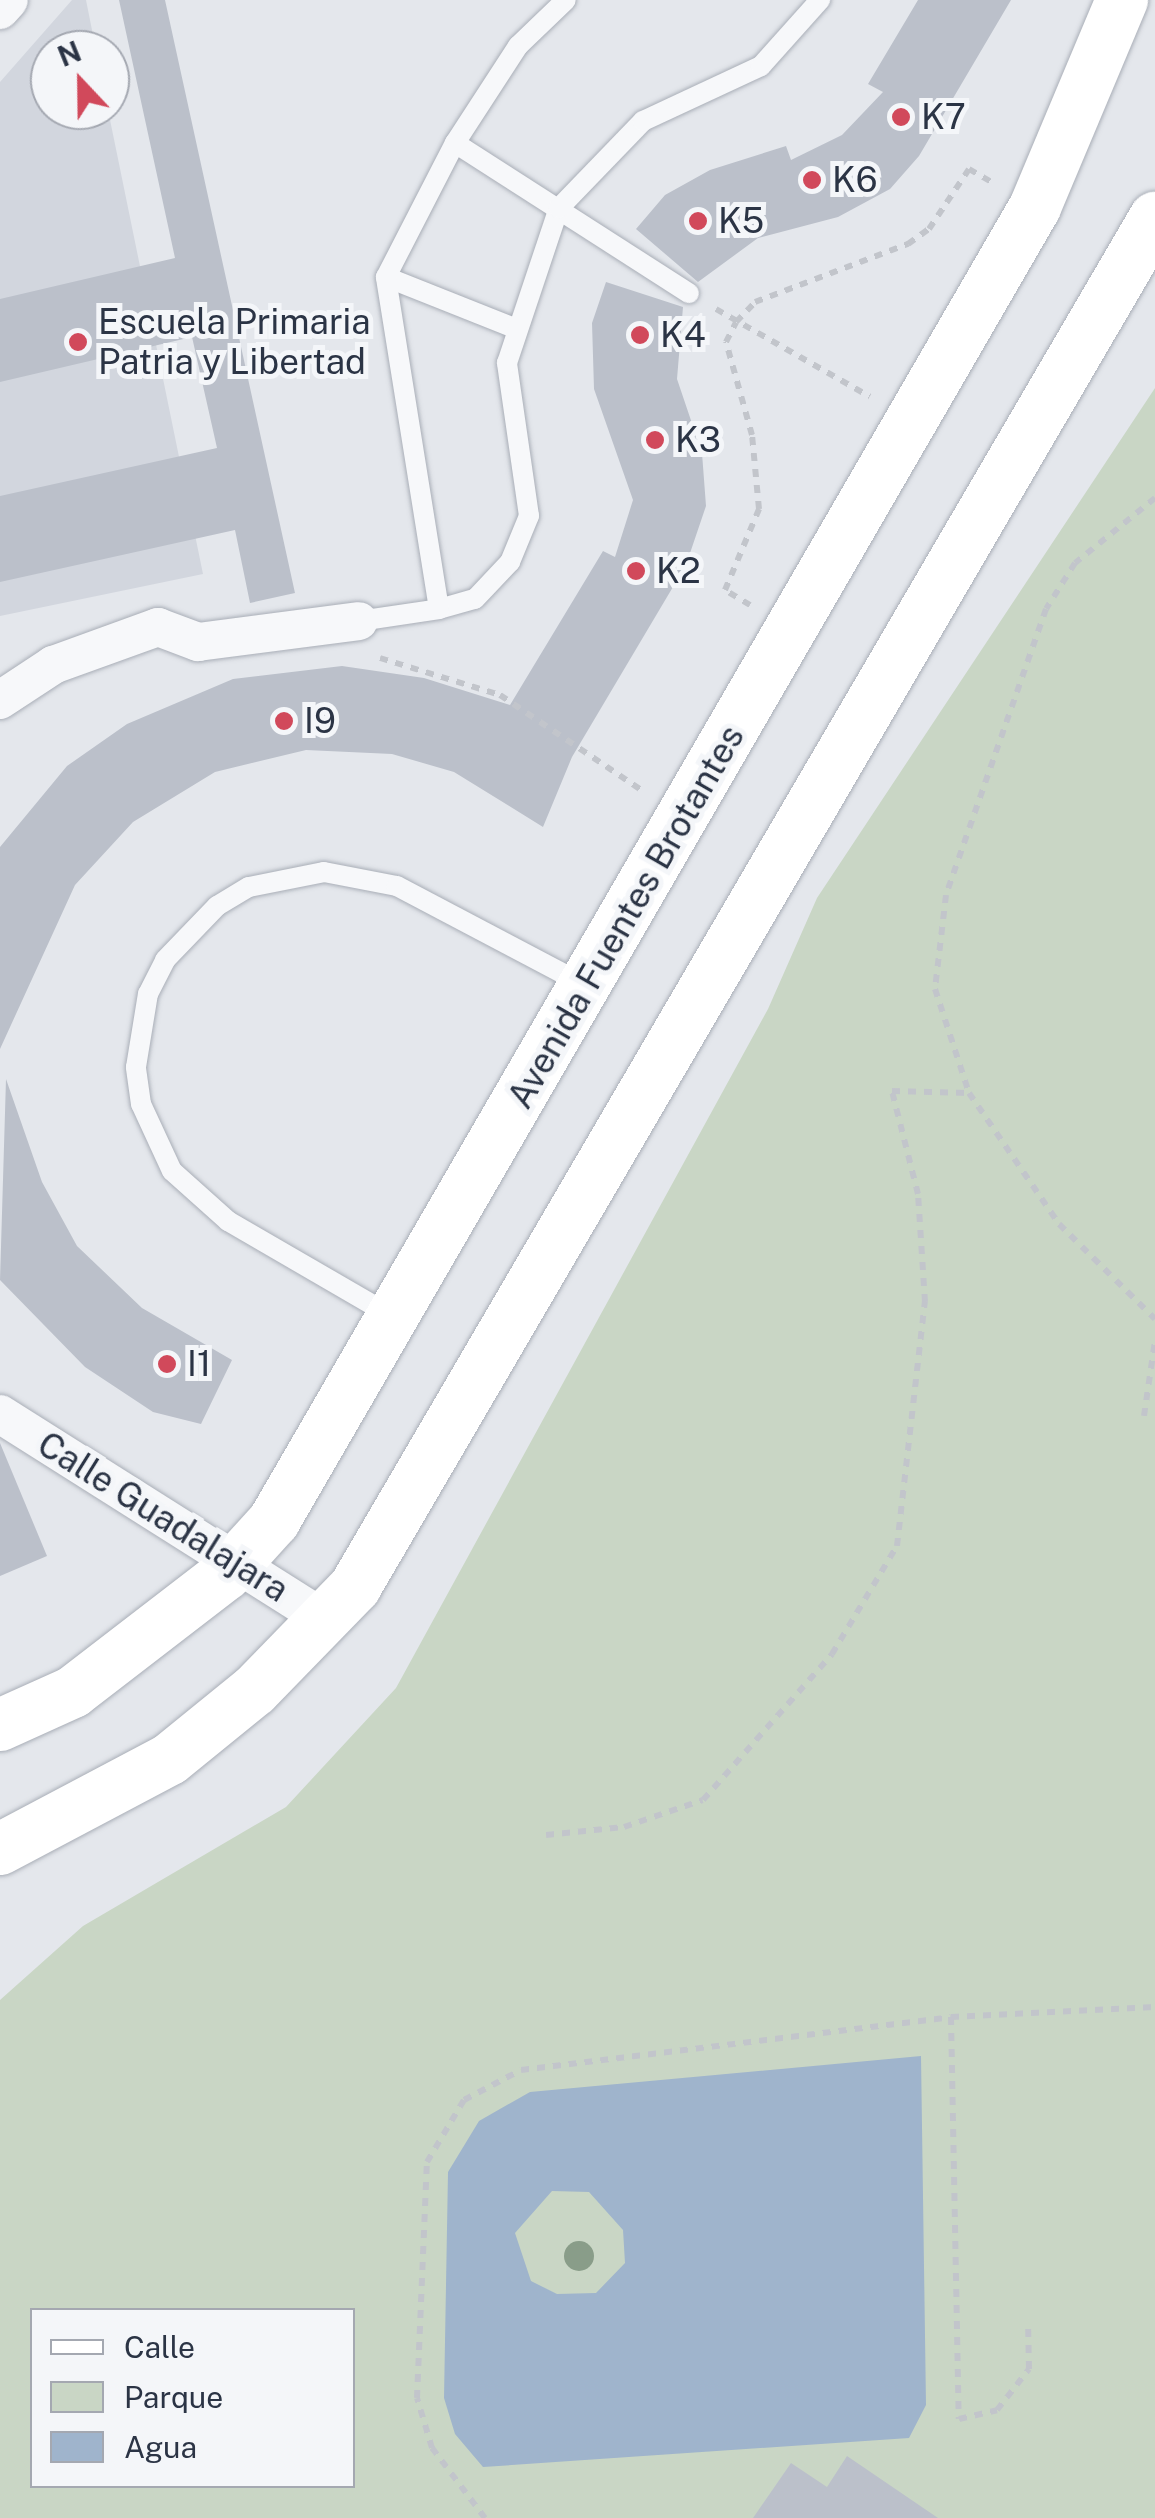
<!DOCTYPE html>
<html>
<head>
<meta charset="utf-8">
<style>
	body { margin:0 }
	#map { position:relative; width:1155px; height:2518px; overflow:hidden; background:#e4e7ec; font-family:"Public Sans",sans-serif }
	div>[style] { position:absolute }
	.built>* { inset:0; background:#d2d6de }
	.green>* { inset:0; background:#c9d6c5 }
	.water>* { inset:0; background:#9fb4cc }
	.building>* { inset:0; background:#bbc0ca }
	.path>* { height:6px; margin-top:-3px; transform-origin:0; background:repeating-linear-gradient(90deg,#c2c5cb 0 8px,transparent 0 16px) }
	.roads { filter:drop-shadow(0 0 2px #a9aeb7) drop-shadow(0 0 2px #a9aeb7) }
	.lane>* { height:20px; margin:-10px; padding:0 10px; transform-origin:10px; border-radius:10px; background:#f7f8fa }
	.street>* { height:38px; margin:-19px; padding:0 19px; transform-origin:19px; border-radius:19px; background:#f7f8fa }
	.secondary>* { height:52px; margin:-26px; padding:0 26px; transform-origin:26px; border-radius:26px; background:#fff }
	.trees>* { width:30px; height:30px; margin:-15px; border-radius:50%; background:#899d89 }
	.dots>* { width:28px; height:28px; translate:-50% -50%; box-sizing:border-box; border:5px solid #f4f6f9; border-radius:50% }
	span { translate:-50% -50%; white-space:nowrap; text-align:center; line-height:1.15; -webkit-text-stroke:10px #f4f6f9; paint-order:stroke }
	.poi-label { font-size:35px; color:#2b3445 }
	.left { translate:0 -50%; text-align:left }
	.street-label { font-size:35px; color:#2b3445 }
	.legend { position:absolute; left:30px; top:2308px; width:325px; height:180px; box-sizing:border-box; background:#f4f6f9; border:2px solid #a4a8b1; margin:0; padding:12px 18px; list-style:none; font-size:30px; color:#2b3445 }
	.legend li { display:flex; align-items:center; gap:20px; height:50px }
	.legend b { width:50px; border:2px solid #a4a8b1 }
	.north { position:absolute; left:30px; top:30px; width:100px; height:100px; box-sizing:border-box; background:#f4f6f9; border:2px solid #a4a8b1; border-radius:50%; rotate:338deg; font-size:28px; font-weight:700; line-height:40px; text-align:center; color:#2b3445 }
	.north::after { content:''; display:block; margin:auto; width:35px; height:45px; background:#d1495b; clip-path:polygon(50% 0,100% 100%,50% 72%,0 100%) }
</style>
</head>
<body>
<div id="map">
	<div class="built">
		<div style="clip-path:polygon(72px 0,86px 0,96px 50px,50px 50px,50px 110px,108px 110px,203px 574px,0 616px,0 82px)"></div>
	</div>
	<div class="green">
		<div style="clip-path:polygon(evenodd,1155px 388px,1155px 2518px,0 2518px,0 2000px,83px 1926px,286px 1807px,396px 1688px,768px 1009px,817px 898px,1155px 388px,32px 2310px,352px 2310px,352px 2486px,32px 2486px,32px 2310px)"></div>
	</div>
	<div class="water">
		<div style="clip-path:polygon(evenodd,921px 2056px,926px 2405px,909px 2438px,483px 2467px,455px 2434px,444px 2398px,448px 2172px,479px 2121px,530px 2092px,921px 2056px,552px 2191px,589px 2192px,623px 2230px,625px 2263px,596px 2293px,557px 2294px,531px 2281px,515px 2233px,552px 2191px)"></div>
	</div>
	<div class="building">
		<div style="clip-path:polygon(119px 0,165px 0,295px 593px,250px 603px,235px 530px,0 582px,0 496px,217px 448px,192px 337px,0 382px,0 299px,175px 258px)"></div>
		<div style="clip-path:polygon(918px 0,1011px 0,919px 156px,890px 189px,838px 217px,758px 238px,698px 282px,636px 229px,665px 195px,710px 170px,786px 146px,791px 160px,842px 135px,883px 92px,868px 84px)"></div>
		<div style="clip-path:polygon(606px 282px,683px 307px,677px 379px,702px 453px,706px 506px,686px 565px,572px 757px,543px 827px,454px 772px,392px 754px,306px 750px,215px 772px,133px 822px,75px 885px,0 1049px,0 847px,67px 766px,127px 724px,233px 679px,342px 666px,424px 678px,510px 705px,603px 551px,615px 557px,633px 500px,594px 389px,592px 323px)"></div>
		<div style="clip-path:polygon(6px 1079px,42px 1182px,77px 1246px,142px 1308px,232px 1360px,201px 1424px,153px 1412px,85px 1367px,0 1280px)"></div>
		<div style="clip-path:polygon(0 1443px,47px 1556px,0 1576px)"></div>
		<div style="clip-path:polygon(847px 2456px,938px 2518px,753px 2518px,791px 2463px,827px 2487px)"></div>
	</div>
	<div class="path">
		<div style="left:716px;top:309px;width:177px;rotate:29.7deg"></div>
		<div style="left:1155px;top:498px;width:103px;rotate:140.9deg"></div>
		<div style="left:1075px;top:563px;width:54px;rotate:122.2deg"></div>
		<div style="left:1046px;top:609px;width:303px;rotate:109.3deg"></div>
		<div style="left:946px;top:895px;width:95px;rotate:96.7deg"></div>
		<div style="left:935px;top:989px;width:109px;rotate:71.9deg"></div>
		<div style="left:969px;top:1093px;width:159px;rotate:55.5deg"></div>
		<div style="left:1059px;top:1224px;width:135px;rotate:44.7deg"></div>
		<div style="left:750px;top:605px;width:29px;rotate:-149deg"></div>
		<div style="left:725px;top:590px;width:88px;rotate:-67.2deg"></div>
		<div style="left:759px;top:509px;width:74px;rotate:-95.4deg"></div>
		<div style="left:752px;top:435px;width:97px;rotate:-105.6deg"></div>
		<div style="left:726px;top:342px;width:22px;rotate:-63deg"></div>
		<div style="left:736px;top:322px;width:28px;rotate:-46deg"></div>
		<div style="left:755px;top:302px;width:164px;rotate:-20.8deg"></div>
		<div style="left:908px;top:244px;width:26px;rotate:-36deg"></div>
		<div style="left:929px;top:229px;width:72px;rotate:-56.3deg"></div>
		<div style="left:969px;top:169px;width:28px;rotate:30deg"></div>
		<div style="left:380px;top:658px;width:126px;rotate:17.1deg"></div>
		<div style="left:500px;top:695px;width:172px;rotate:33.9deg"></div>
		<div style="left:1144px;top:1416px;width:76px;rotate:-81.7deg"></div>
		<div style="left:546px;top:1835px;width:78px;rotate:-5.9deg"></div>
		<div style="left:624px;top:1827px;width:83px;rotate:-18.9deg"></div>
		<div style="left:703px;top:1800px;width:195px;rotate:-48.5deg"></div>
		<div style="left:832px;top:1654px;width:126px;rotate:-59deg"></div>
		<div style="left:897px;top:1546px;width:246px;rotate:-83.5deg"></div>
		<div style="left:925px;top:1302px;width:108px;rotate:-93.7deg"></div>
		<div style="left:918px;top:1194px;width:106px;rotate:-104.2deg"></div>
		<div style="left:892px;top:1091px;width:77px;rotate:1.5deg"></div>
		<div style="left:951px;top:2017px;width:402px;rotate:88.9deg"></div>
		<div style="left:959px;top:2419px;width:39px;rotate:-13deg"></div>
		<div style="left:997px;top:2410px;width:52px;rotate:-52deg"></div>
		<div style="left:1029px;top:2369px;width:48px;rotate:-91.2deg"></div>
		<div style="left:485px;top:2518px;width:88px;rotate:-127.1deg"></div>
		<div style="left:432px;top:2448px;width:52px;rotate:-106.7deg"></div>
		<div style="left:417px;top:2398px;width:236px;rotate:-87.6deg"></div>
		<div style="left:427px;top:2162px;width:72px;rotate:-59.2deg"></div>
		<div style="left:464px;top:2100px;width:64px;rotate:-27.8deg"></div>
		<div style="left:521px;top:2070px;width:433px;rotate:-7deg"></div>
		<div style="left:951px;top:2017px;width:204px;rotate:-2.8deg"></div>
	</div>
	<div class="roads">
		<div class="lane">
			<div style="left:455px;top:143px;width:278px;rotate:32.7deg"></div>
			<div style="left:386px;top:277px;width:141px;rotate:21.7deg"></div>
			<div style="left:439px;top:609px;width:37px;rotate:-16deg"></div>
			<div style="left:475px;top:599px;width:51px;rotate:-46.6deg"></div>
			<div style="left:510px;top:562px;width:50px;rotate:-67.6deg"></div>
			<div style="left:529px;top:516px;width:155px;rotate:-98.2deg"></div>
			<div style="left:507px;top:363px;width:163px;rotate:-71.5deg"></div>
			<div style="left:559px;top:208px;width:121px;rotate:-46deg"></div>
			<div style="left:643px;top:121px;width:130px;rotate:-25deg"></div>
			<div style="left:761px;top:66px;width:89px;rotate:-48.2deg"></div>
			<div style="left:359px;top:621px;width:81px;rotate:-8.5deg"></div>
			<div style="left:439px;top:609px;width:336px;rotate:-99.1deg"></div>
			<div style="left:386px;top:277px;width:151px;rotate:-62.8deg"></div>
			<div style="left:455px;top:143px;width:116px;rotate:-57deg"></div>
			<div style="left:518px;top:46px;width:66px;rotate:-43.8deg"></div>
			<div style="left:390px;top:1315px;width:187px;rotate:-149.9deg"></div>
			<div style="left:228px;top:1221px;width:75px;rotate:-138.2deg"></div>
			<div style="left:172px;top:1171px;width:74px;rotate:-114.8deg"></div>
			<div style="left:141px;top:1104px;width:37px;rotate:-98deg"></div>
			<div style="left:136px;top:1067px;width:74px;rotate:-80.7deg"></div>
			<div style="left:148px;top:994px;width:38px;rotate:-63deg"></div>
			<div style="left:165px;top:960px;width:75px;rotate:-46.1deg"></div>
			<div style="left:217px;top:906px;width:37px;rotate:-31deg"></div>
			<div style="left:249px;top:887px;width:76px;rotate:-11.3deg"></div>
			<div style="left:324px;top:872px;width:74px;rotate:10.9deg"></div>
			<div style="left:397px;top:886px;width:210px;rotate:27.8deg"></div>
		</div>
		<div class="street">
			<div style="left:0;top:10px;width:13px;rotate:-48deg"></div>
			<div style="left:0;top:700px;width:64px;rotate:-33.4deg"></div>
			<div style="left:53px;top:665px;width:112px;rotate:-19.9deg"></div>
			<div style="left:158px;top:627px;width:43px;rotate:20.6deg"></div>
			<div style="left:198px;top:642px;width:162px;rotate:-7.4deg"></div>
			<div style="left:0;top:1414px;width:386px;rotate:32.3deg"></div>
		</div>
		<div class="secondary">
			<div style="left:0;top:1725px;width:80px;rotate:-24.3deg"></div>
			<div style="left:73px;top:1692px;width:193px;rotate:-37.6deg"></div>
			<div style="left:226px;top:1574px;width:72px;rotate:-47.8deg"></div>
			<div style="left:274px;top:1521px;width:1518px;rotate:-59.92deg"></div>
			<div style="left:1035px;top:207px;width:225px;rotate:-67.2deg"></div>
			<div style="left:0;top:1849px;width:192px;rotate:-27.9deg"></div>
			<div style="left:170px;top:1759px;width:109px;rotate:-39.1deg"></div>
			<div style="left:255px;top:1690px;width:144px;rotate:-45.8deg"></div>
			<div style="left:355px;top:1587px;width:1586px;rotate:-59.7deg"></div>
		</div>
	</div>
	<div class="trees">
		<div style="left:579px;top:2256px"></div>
	</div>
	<div class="dots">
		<div style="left:901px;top:117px;background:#d1495b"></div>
		<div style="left:812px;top:180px;background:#d1495b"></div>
		<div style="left:698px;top:221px;background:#d1495b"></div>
		<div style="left:640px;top:335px;background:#d1495b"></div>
		<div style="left:78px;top:342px;background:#d1495b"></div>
		<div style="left:655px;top:440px;background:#d1495b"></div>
		<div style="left:636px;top:571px;background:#d1495b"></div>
		<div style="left:284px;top:721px;background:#d1495b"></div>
		<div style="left:167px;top:1364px;background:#d1495b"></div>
	</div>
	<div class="poi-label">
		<span class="left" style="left:921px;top:117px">K7</span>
		<span class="left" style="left:832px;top:180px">K6</span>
		<span class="left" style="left:718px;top:221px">K5</span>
		<span class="left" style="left:98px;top:342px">Escuela Primaria<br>Patria y Libertad</span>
		<span class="left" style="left:660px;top:335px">K4</span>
		<span class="left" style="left:675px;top:440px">K3</span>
		<span class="left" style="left:656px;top:571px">K2</span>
		<span class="left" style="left:304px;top:721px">I9</span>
		<span class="left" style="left:187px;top:1364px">I1</span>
	</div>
	<div class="street-label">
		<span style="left:626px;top:917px;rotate:-60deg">Avenida Fuentes Brotantes</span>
		<span style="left:163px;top:1517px;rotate:32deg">Calle Guadalajara</span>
	</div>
	<ul class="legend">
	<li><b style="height:12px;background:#fff"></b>Calle</li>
	<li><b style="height:28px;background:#c9d6c5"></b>Parque</li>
	<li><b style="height:28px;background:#9fb4cc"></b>Agua</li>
	</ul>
	<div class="north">N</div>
</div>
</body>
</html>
